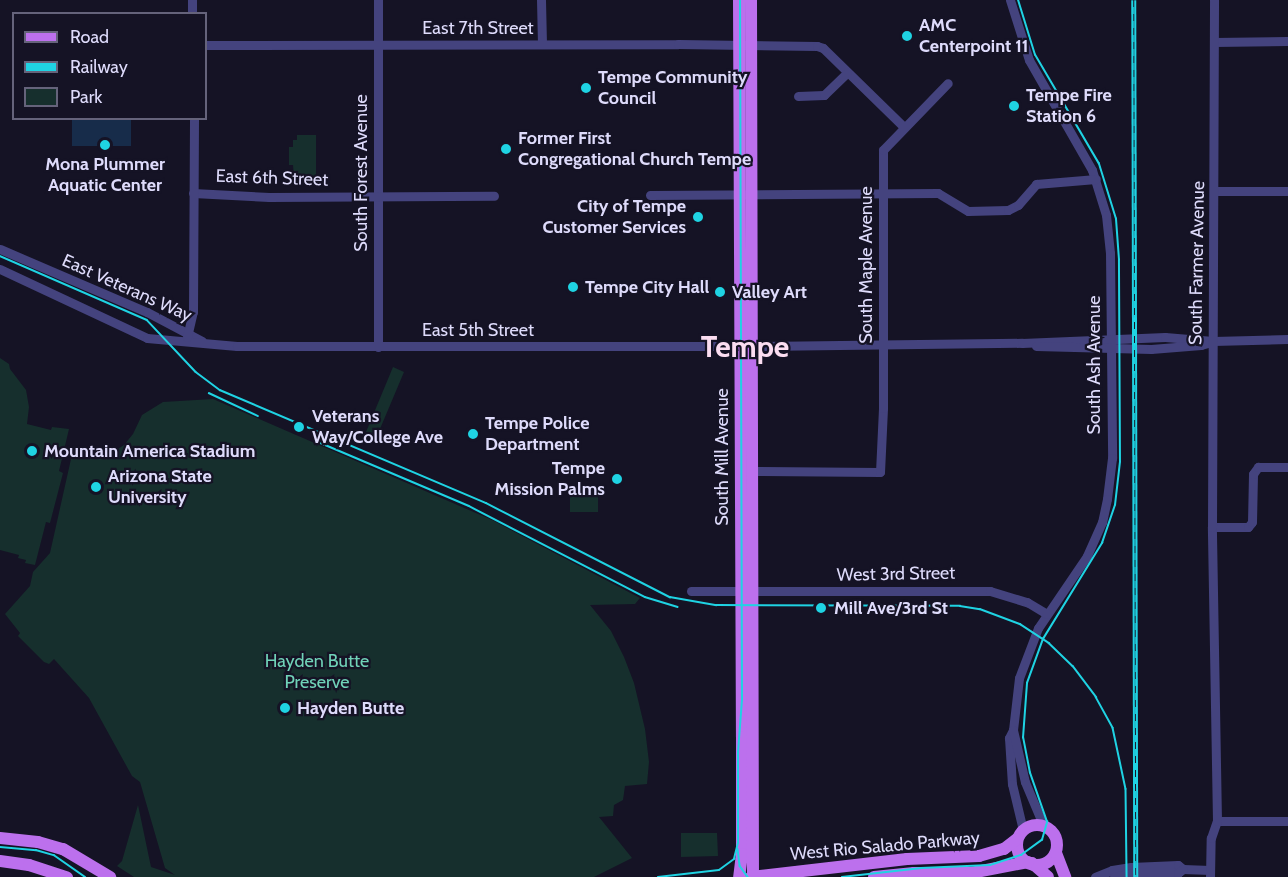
<!DOCTYPE html>
<html>
<head>
<meta charset="utf-8">
<style>
	body { margin:0 }
	#map { position:relative; width:1288px; height:877px; overflow:hidden; background:#151325; font-family:Cabin,sans-serif }
	div>[style] { position:absolute }
	.green>* { inset:0; background:#162f2d }
	.water>* { inset:0; background:#172c4a }
	.minor>* { height:9px; margin:-4.5px; padding:0 4.5px; transform-origin:4.5px; border-radius:4.5px; background:#44437e }
	.major>* { height:12px; margin:-6px; padding:0 6px; transform-origin:6px; border-radius:6px; background:#bc70ed }
	.major>.ring { margin:-6px; padding:0; box-sizing:content-box; background:none; border:12px solid #bc70ed; border-radius:50% }
	.tram>* { height:1.5px; margin:-0.75px; padding:0 0.75px; transform-origin:0.75px; border-radius:0.75px; background:#1fd3e3 }
	.rail>* { height:4.5px; margin-top:-2.25px; transform-origin:0; background:repeating-linear-gradient(90deg,#151325 0 7px,#1fd3e3 0 14px); box-sizing:border-box; border-block:2px solid #1fd3e3 }
	.dots>* { width:16px; height:16px; translate:-50% -50%; box-sizing:border-box; border:3px solid #151325; border-radius:50% }
	span { translate:-50% -50%; white-space:nowrap; text-align:center; line-height:1.15; -webkit-text-stroke:4.5px #151325; paint-order:stroke }
	.poi-label { font-size:18px; color:#dedbfb; font-weight:700 }
	.left { translate:0 -50%; text-align:left }
	.right { translate:-100% -50%; text-align:right }
	.street-label { font-size:18px; color:#dedbfb }
	.park-label { font-size:18px; color:#70d2b8 }
	.town-label { font-size:30px; color:#fbddf1; font-weight:700 }
	.legend { position:absolute; left:12px; top:12px; width:195px; height:108px; box-sizing:border-box; background:#151325; border:2px solid #65637b; margin:0; padding:8px 10px; list-style:none; font-size:18px; color:#dedbfb }
	.legend li { display:flex; align-items:center; gap:12px; height:30px }
	.legend b { width:30px; border:2px solid #65637b }
</style>
</head>
<body>
<div id="map">
	<div class="green">
		<div style="clip-path:polygon(297px 135px,316px 135px,316px 177px,294px 177px,293px 165px,289px 165px,289px 147px,293px 147px,293px 140px,297px 140px)"></div>
		<div style="clip-path:polygon(0 358px,9px 364px,10px 369px,26px 390px,29px 407px,27px 424px,51px 430px,52px 427px,69px 429px,59px 471px,63px 473px,50px 523px,46px 522px,35px 565px,25px 563px,26px 560px,18px 558px,19px 555px,0 550px)"></div>
		<div style="clip-path:polygon(393px 367px,404px 372px,377px 436px,366px 432px)"></div>
		<div style="clip-path:polygon(213px 399px,492px 520px,640px 598px,635px 604px,590px 605px,611px 631px,624px 657px,634px 683px,645px 729px,649px 762px,647px 784px,625px 786px,623px 800px,614px 805px,613px 816px,599px 817px,632px 858px,594px 877px,134px 877px,117px 866px,122px 861px,138px 805px,151px 867px,175px 875px,165px 868px,140px 782px,132px 776px,89px 698px,54px 659px,49px 664px,44px 662px,18px 636px,20px 633px,5px 614px,30px 586px,33px 572px,50px 553px,71px 459px,110px 454px,124px 445px,133px 434px,142px 415px,163px 402px)"></div>
		<div style="clip-path:polygon(570px 494px,598px 494px,598px 512px,570px 512px)"></div>
		<div style="clip-path:polygon(681px 833px,717px 833px,718px 856px,681px 857px)"></div>
	</div>
	<div class="water">
		<div style="clip-path:polygon(72px 119px,131px 119px,131px 146px,72px 146px)"></div>
	</div>
	<div class="minor">
		<div style="left:192px;top:0;width:14px;rotate:90deg"></div>
		<div style="left:378px;top:0;width:347px;rotate:90deg"></div>
		<div style="left:541px;top:0;width:44px;rotate:88.7deg"></div>
		<div style="left:1010px;top:0;width:63px;rotate:72.4deg"></div>
		<div style="left:1029px;top:60px;width:127px;rotate:60.2deg"></div>
		<div style="left:1092px;top:170px;width:47px;rotate:72.7deg"></div>
		<div style="left:1106px;top:215px;width:38px;rotate:84deg"></div>
		<div style="left:1110px;top:253px;width:205px;rotate:89.4deg"></div>
		<div style="left:1112px;top:458px;width:41px;rotate:97deg"></div>
		<div style="left:1107px;top:499px;width:24px;rotate:102deg"></div>
		<div style="left:1102px;top:522px;width:37px;rotate:114deg"></div>
		<div style="left:1087px;top:556px;width:87px;rotate:124.2deg"></div>
		<div style="left:1038px;top:628px;width:53px;rotate:110.8deg"></div>
		<div style="left:1019px;top:678px;width:52px;rotate:96.6deg"></div>
		<div style="left:1013px;top:730px;width:9px;rotate:117deg"></div>
		<div style="left:1009px;top:738px;width:46px;rotate:86.3deg"></div>
		<div style="left:1012px;top:784px;width:47px;rotate:76.6deg"></div>
		<div style="left:1214px;top:42px;width:74px;rotate:-0.8deg"></div>
		<div style="left:206px;top:45px;width:472px;rotate:-0.1deg"></div>
		<div style="left:678px;top:44px;width:139px;rotate:0.8deg"></div>
		<div style="left:817px;top:46px;width:6px;rotate:18deg"></div>
		<div style="left:823px;top:48px;width:113px;rotate:44.3deg"></div>
		<div style="left:798px;top:96px;width:26px;rotate:-2deg"></div>
		<div style="left:824px;top:95px;width:32px;rotate:-44deg"></div>
		<div style="left:1215px;top:191px;width:73px"></div>
		<div style="left:193px;top:193px;width:76px;rotate:3deg"></div>
		<div style="left:269px;top:197px;width:225px;rotate:-0.3deg"></div>
		<div style="left:650px;top:195px;width:288px;rotate:-0.4deg"></div>
		<div style="left:938px;top:193px;width:35px;rotate:31deg"></div>
		<div style="left:968px;top:211px;width:40px;rotate:-1.4deg"></div>
		<div style="left:1008px;top:210px;width:11px;rotate:-27deg"></div>
		<div style="left:1018px;top:205px;width:28px;rotate:-49deg"></div>
		<div style="left:1036px;top:184px;width:60px;rotate:-4.8deg"></div>
		<div style="left:0;top:249px;width:160px;rotate:23.2deg"></div>
		<div style="left:147px;top:312px;width:62px;rotate:27.8deg"></div>
		<div style="left:0;top:269px;width:162px;rotate:25.1deg"></div>
		<div style="left:147px;top:338px;width:90px;rotate:5.1deg"></div>
		<div style="left:237px;top:346px;width:523px"></div>
		<div style="left:760px;top:346px;width:262px;rotate:-0.7deg"></div>
		<div style="left:1022px;top:343px;width:143px;rotate:-2.4deg"></div>
		<div style="left:1165px;top:337px;width:48px;rotate:4.8deg"></div>
		<div style="left:1213px;top:341px;width:75px;rotate:-1.5deg"></div>
		<div style="left:187px;top:337px;width:26px;rotate:-77deg"></div>
		<div style="left:193px;top:312px;width:194px;rotate:-89.7deg"></div>
		<div style="left:1036px;top:346px;width:115px;rotate:1.5deg"></div>
		<div style="left:1151px;top:349px;width:50px;rotate:-4.6deg"></div>
		<div style="left:1201px;top:345px;width:10px;rotate:-17deg"></div>
		<div style="left:752px;top:471px;width:128px;rotate:0.4deg"></div>
		<div style="left:880px;top:472px;width:64px;rotate:-87.3deg"></div>
		<div style="left:883px;top:408px;width:258px;rotate:-90deg"></div>
		<div style="left:883px;top:150px;width:93px;rotate:-45.9deg"></div>
		<div style="left:1212px;top:527px;width:36px"></div>
		<div style="left:1248px;top:527px;width:6px;rotate:-51deg"></div>
		<div style="left:1252px;top:522px;width:48px;rotate:-88.8deg"></div>
		<div style="left:1253px;top:474px;width:9px;rotate:-54deg"></div>
		<div style="left:1258px;top:467px;width:30px"></div>
		<div style="left:691px;top:591px;width:299px"></div>
		<div style="left:990px;top:591px;width:39px;rotate:17deg"></div>
		<div style="left:1027px;top:602px;width:23px;rotate:31deg"></div>
		<div style="left:1013px;top:730px;width:53px;rotate:77deg"></div>
		<div style="left:1025px;top:782px;width:49px;rotate:67.1deg"></div>
		<div style="left:1217px;top:821px;width:71px"></div>
		<div style="left:1095px;top:877px;width:18px;rotate:-22deg"></div>
		<div style="left:1112px;top:870px;width:19px;rotate:-9deg"></div>
		<div style="left:1131px;top:867px;width:47px;rotate:-2.4deg"></div>
		<div style="left:1178px;top:865px;width:6px;rotate:39deg"></div>
		<div style="left:1183px;top:869px;width:27px;rotate:2deg"></div>
		<div style="left:1114px;top:877px;width:17px;rotate:-13deg"></div>
		<div style="left:1131px;top:873px;width:47px"></div>
		<div style="left:1178px;top:873px;width:6px;rotate:-39deg"></div>
		<div style="left:1210px;top:877px;width:39px;rotate:-89deg"></div>
		<div style="left:1211px;top:838px;width:18px;rotate:-71deg"></div>
		<div style="left:1217px;top:821px;width:294px;rotate:-91deg"></div>
		<div style="left:1212px;top:527px;width:527px;rotate:-89.78deg"></div>
	</div>
	<div class="major">
		<div style="left:739px;top:0;width:737px;rotate:89.77deg"></div>
		<div style="left:742px;top:737px;width:117px;rotate:90deg"></div>
		<div style="left:742px;top:854px;width:23px;rotate:97deg"></div>
		<div style="left:751px;top:0;width:877px;rotate:89.87deg"></div>
		<div class="ring" style="left:1017px;top:825px;width:28px;height:28px"></div>
		<div style="left:0;top:838px;width:38px;rotate:6deg"></div>
		<div style="left:38px;top:842px;width:26px;rotate:16deg"></div>
		<div style="left:63px;top:849px;width:55px;rotate:30.8deg"></div>
		<div style="left:1056px;top:853px;width:26px;rotate:69deg"></div>
		<div style="left:0;top:861px;width:29px;rotate:8deg"></div>
		<div style="left:29px;top:865px;width:40px;rotate:18deg"></div>
		<div style="left:1032px;top:863px;width:21px;rotate:41deg"></div>
		<div style="left:751px;top:877px;width:157px;rotate:-6.6deg"></div>
		<div style="left:907px;top:859px;width:72px;rotate:-2.4deg"></div>
		<div style="left:979px;top:856px;width:26px;rotate:-16deg"></div>
		<div style="left:1004px;top:849px;width:16px;rotate:-38deg"></div>
		<div style="left:874px;top:877px;width:40px;rotate:-5.7deg"></div>
		<div style="left:914px;top:873px;width:57px"></div>
		<div style="left:971px;top:873px;width:58px;rotate:-10.9deg"></div>
	</div>
	<div class="tram">
		<div style="left:0;top:256px;width:160px;rotate:23.5deg"></div>
		<div style="left:147px;top:320px;width:71px;rotate:46.7deg"></div>
		<div style="left:196px;top:372px;width:30px;rotate:37deg"></div>
		<div style="left:220px;top:390px;width:289px;rotate:23deg"></div>
		<div style="left:486px;top:503px;width:207px;rotate:27.1deg"></div>
		<div style="left:670px;top:597px;width:47px;rotate:9.9deg"></div>
		<div style="left:716px;top:605px;width:244px;rotate:0.2deg"></div>
		<div style="left:960px;top:606px;width:20px;rotate:9deg"></div>
		<div style="left:980px;top:609px;width:43px;rotate:20.6deg"></div>
		<div style="left:1020px;top:624px;width:35px;rotate:33deg"></div>
		<div style="left:1049px;top:643px;width:33px;rotate:44deg"></div>
		<div style="left:1073px;top:666px;width:39px;rotate:53deg"></div>
		<div style="left:1096px;top:697px;width:35px;rotate:61deg"></div>
		<div style="left:1113px;top:728px;width:62px;rotate:78deg"></div>
		<div style="left:1126px;top:789px;width:88px;rotate:89.3deg"></div>
		<div style="left:209px;top:393px;width:54px;rotate:25.1deg"></div>
		<div style="left:316px;top:441px;width:166px;rotate:23deg"></div>
		<div style="left:469px;top:506px;width:198px;rotate:27.3deg"></div>
		<div style="left:645px;top:597px;width:34px;rotate:17deg"></div>
		<div style="left:0;top:847px;width:36px;rotate:5deg"></div>
		<div style="left:36px;top:850px;width:19px;rotate:16deg"></div>
		<div style="left:54px;top:855px;width:38px;rotate:35deg"></div>
		<div style="left:738px;top:849px;width:17px;rotate:83deg"></div>
		<div style="left:740px;top:866px;width:14px;rotate:54deg"></div>
		<div style="left:658px;top:877px;width:61px;rotate:-6.5deg"></div>
		<div style="left:719px;top:870px;width:19px;rotate:-36deg"></div>
		<div style="left:734px;top:859px;width:16px;rotate:-76deg"></div>
		<div style="left:738px;top:843px;width:91px;rotate:-90deg"></div>
		<div style="left:738px;top:752px;width:52px;rotate:-85.6deg"></div>
		<div style="left:742px;top:700px;width:700px;rotate:-90.16deg"></div>
		<div style="left:842px;top:877px;width:80px;rotate:-6.5deg"></div>
		<div style="left:921px;top:868px;width:69px;rotate:-2.5deg"></div>
		<div style="left:990px;top:865px;width:33px;rotate:-18deg"></div>
		<div style="left:1021px;top:855px;width:26px;rotate:-36deg"></div>
		<div style="left:1042px;top:840px;width:19px;rotate:-74deg"></div>
		<div style="left:1047px;top:822px;width:52px;rotate:-109.1deg"></div>
		<div style="left:1030px;top:773px;width:36px;rotate:-101deg"></div>
		<div style="left:1023px;top:738px;width:55px;rotate:-85.8deg"></div>
		<div style="left:1027px;top:683px;width:47px;rotate:-70deg"></div>
		<div style="left:1043px;top:639px;width:113px;rotate:-58.4deg"></div>
		<div style="left:1102px;top:543px;width:40px;rotate:-71.1deg"></div>
		<div style="left:1115px;top:505px;width:43px;rotate:-83.4deg"></div>
		<div style="left:1120px;top:462px;width:202px;rotate:-90.3deg"></div>
		<div style="left:1119px;top:260px;width:41px;rotate:-94.2deg"></div>
		<div style="left:1116px;top:219px;width:58px;rotate:-107.2deg"></div>
		<div style="left:1099px;top:164px;width:126px;rotate:-120.4deg"></div>
		<div style="left:1035px;top:55px;width:58px;rotate:-107.2deg"></div>
	</div>
	<div class="rail">
		<div style="left:1134px;top:0;width:877px;rotate:89.87deg"></div>
	</div>
	<div class="dots">
		<div style="left:907px;top:36px;background:#1fd3e3"></div>
		<div style="left:586px;top:88px;background:#1fd3e3"></div>
		<div style="left:1014px;top:106px;background:#1fd3e3"></div>
		<div style="left:105px;top:145px;background:#1fd3e3"></div>
		<div style="left:506px;top:149px;background:#1fd3e3"></div>
		<div style="left:698px;top:217px;background:#1fd3e3"></div>
		<div style="left:573px;top:287px;background:#1fd3e3"></div>
		<div style="left:720px;top:292px;background:#1fd3e3"></div>
		<div style="left:299px;top:427px;background:#1fd3e3"></div>
		<div style="left:473px;top:434px;background:#1fd3e3"></div>
		<div style="left:32px;top:451px;background:#1fd3e3"></div>
		<div style="left:617px;top:479px;background:#1fd3e3"></div>
		<div style="left:96px;top:487px;background:#1fd3e3"></div>
		<div style="left:821px;top:608px;background:#1fd3e3"></div>
		<div style="left:285px;top:708px;background:#1fd3e3"></div>
	</div>
	<div class="poi-label">
		<span class="left" style="left:919px;top:36px">AMC<br>Centerpoint 11</span>
		<span class="left" style="left:598px;top:88px">Tempe Community<br>Council</span>
		<span class="left" style="left:1026px;top:106px">Tempe Fire<br>Station 6</span>
		<span class="left" style="left:518px;top:149px">Former First<br>Congregational Church Tempe</span>
		<span style="left:105px;top:175px">Mona Plummer<br>Aquatic Center</span>
		<span class="right" style="left:686px;top:217px">City of Tempe<br>Customer Services</span>
		<span class="left" style="left:585px;top:287px">Tempe City Hall</span>
		<span class="left" style="left:732px;top:292px">Valley Art</span>
		<span class="left" style="left:312px;top:427px">Veterans<br>Way/College Ave</span>
		<span class="left" style="left:485px;top:434px">Tempe Police<br>Department</span>
		<span class="left" style="left:44px;top:451px">Mountain America Stadium</span>
		<span class="right" style="left:605px;top:479px">Tempe<br>Mission Palms</span>
		<span class="left" style="left:108px;top:487px">Arizona State<br>University</span>
		<span class="left" style="left:834px;top:608px">Mill Ave/3rd St</span>
		<span class="left" style="left:297px;top:708px">Hayden Butte</span>
	</div>
	<div class="street-label">
		<span style="left:478px;top:28px">East 7th Street</span>
		<span style="left:361px;top:173px;rotate:-90deg">South Forest Avenue</span>
		<span style="left:272px;top:178px;rotate:2deg">East 6th Street</span>
		<span style="left:1197px;top:263px;rotate:-89deg">South Farmer Avenue</span>
		<span style="left:866px;top:265px;rotate:-90deg">South Maple Avenue</span>
		<span style="left:127px;top:288px;rotate:24deg">East Veterans Way</span>
		<span style="left:478px;top:330px">East 5th Street</span>
		<span style="left:1094px;top:365px;rotate:-90deg">South Ash Avenue</span>
		<span style="left:722px;top:457px;rotate:-90deg">South Mill Avenue</span>
		<span style="left:896px;top:574px;rotate:-1deg">West 3rd Street</span>
		<span style="left:885px;top:846px;rotate:-5deg">West Rio Salado Parkway</span>
	</div>
	<div class="park-label">
		<span style="left:317px;top:672px">Hayden Butte<br>Preserve</span>
	</div>
	<div class="town-label">
		<span style="left:745px;top:347px">Tempe</span>
	</div>
	<ul class="legend">
	<li><b style="height:8px;background:#bc70ed"></b>Road</li>
	<li><b style="height:8px;background:#1fd3e3"></b>Railway</li>
	<li><b style="height:16px;background:#162f2d"></b>Park</li>
	</ul>
</div>
</body>
</html>
